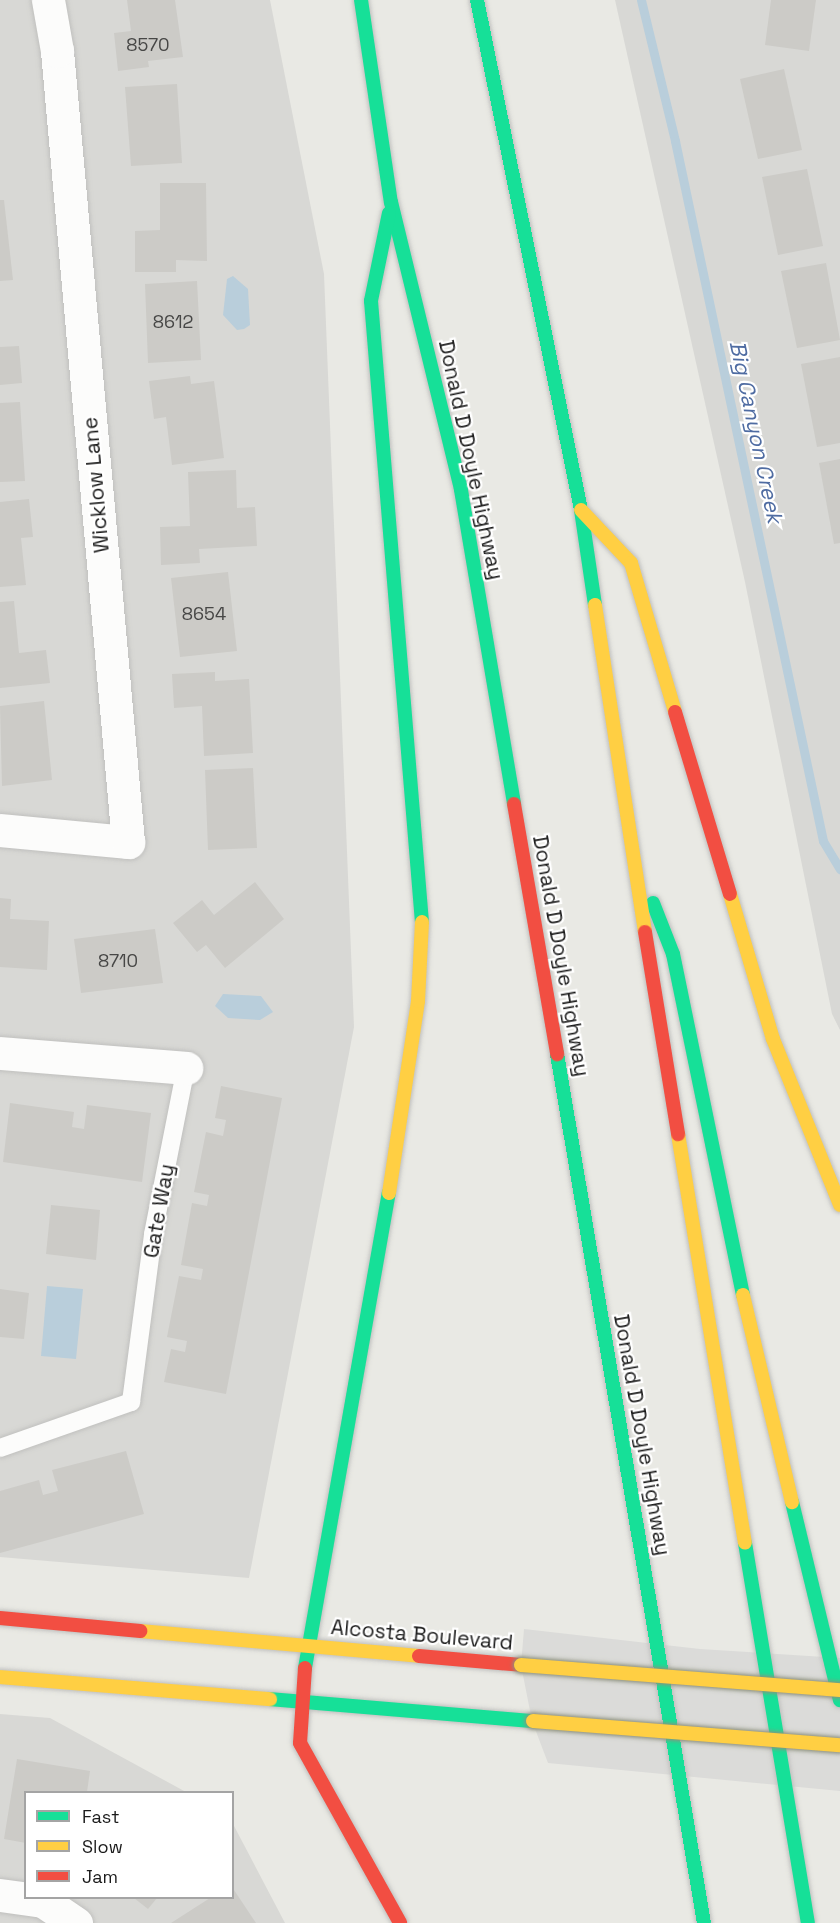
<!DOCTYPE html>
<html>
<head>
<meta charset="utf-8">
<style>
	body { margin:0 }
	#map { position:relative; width:840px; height:1923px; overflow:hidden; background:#e9e9e4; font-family:"Space Grotesk",sans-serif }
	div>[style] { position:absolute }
	.residential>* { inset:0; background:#d8d8d5 }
	.water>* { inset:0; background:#b9cedb }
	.pier>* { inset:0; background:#dbdbd9 }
	.stream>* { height:9px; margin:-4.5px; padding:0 4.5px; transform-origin:4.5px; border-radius:4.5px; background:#b9cedb }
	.building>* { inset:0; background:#cccbc7 }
	.roads { filter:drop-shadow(0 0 2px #c0c0be) drop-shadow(0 0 2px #c0c0be) }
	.lane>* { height:18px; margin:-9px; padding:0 9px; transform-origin:9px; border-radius:9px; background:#fcfcfb }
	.street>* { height:33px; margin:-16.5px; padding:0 16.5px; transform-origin:16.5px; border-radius:16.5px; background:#fcfcfb }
	.fast>* { height:14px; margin:-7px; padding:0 7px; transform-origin:7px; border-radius:7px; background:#16e098 }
	.slow>* { height:14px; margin:-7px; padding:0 7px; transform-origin:7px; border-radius:7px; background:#ffcf43 }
	.jam>* { height:14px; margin:-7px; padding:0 7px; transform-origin:7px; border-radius:7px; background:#f24e42 }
	.bridges { filter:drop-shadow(0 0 2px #8d917e) drop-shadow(0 0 2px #8d917e) }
	.slow-bridge>* { height:14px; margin:-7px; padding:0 7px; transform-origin:7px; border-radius:7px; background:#ffcf43 }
	span { translate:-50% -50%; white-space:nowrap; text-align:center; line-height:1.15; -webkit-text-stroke:4.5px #fff; paint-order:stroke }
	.number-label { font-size:18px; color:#474746 }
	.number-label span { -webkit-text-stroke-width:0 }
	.street-label { font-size:21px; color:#1b1b1b }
	.water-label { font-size:22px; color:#4f6ca2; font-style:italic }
	.legend { position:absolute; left:24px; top:1791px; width:210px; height:108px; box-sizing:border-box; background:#fff; border:2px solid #a4a4a4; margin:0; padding:8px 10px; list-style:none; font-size:18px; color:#1b1b1b }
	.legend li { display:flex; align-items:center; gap:12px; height:30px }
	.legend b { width:30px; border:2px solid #a4a4a4 }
</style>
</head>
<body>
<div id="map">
	<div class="residential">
		<div style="clip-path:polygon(0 0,270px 0,324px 274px,354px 1027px,249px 1578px,0 1557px)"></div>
		<div style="clip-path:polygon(615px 0,840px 0,840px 1030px,832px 1014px,745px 582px)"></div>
		<div style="clip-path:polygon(0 1714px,50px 1718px,186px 1792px,26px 1792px,26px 1898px,232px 1898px,233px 1824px,285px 1923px,0 1923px)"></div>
	</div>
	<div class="water">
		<div style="clip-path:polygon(233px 276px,248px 289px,250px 325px,244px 329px,237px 330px,223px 315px,227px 279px)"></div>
		<div style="clip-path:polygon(223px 994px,261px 996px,273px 1012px,260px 1020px,228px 1018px,215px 1006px)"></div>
		<div style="clip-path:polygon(47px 1286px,83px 1289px,76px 1359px,41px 1356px)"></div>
	</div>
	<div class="pier">
		<div style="clip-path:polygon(524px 1629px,700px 1649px,840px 1658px,840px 1791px,548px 1763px,532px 1721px,521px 1665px)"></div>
	</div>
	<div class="stream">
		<div style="left:641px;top:0;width:145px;rotate:76.4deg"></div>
		<div style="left:675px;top:141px;width:715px;rotate:78.06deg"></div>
		<div style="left:823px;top:841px;width:33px;rotate:59deg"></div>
	</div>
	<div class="building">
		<div style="clip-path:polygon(127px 0,175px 0,183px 57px,148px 61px,149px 67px,118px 71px,114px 33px,131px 31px)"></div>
		<div style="clip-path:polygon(771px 0,816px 0,809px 51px,765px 45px)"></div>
		<div style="clip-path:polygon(784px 69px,802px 150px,758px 159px,740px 79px)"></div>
		<div style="clip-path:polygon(177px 84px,182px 163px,131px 166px,125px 87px)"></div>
		<div style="clip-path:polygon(807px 169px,823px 246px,778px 255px,762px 177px)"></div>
		<div style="clip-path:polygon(160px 183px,206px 183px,207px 261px,176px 260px,176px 272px,135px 272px,135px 231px,160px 230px)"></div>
		<div style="clip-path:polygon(0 200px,4px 200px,13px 280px,0 281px)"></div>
		<div style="clip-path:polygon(826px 263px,840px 340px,797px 348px,781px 271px)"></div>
		<div style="clip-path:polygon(197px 281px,201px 360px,148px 363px,145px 284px)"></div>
		<div style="clip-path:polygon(19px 346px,22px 383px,0 385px,0 347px)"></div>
		<div style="clip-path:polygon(840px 357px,840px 443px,817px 447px,801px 364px)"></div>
		<div style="clip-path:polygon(190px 376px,191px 384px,214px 381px,224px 458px,172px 465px,166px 417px,154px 419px,149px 381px)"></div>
		<div style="clip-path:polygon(20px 402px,25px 481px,0 482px,0 403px)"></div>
		<div style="clip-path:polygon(840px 459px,840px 543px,834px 544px,819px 463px)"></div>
		<div style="clip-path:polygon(236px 470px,237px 508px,255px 507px,257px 546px,199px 549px,200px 563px,161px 565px,160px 527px,190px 526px,188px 472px)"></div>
		<div style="clip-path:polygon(29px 499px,33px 537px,21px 538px,26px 585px,0 587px,0 502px)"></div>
		<div style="clip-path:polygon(228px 572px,237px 651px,180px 657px,171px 578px)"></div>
		<div style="clip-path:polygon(14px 601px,19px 653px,46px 650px,50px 683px,0 688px,0 602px)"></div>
		<div style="clip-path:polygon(215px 672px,215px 681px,249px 679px,253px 753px,204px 756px,202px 706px,174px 708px,172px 674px)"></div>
		<div style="clip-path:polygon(44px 701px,52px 780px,2px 786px,0 706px)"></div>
		<div style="clip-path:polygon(253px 768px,257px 848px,208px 850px,205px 770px)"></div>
		<div style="clip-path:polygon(255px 882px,284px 919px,225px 968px,206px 945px,197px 952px,173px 923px,202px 900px,214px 915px)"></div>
		<div style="clip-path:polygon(0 898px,11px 899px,10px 919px,49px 921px,47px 970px,0 967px)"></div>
		<div style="clip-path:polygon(155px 929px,163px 983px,81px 993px,74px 939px)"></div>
		<div style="clip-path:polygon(221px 1086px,282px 1098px,226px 1394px,164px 1382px,171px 1349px,185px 1352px,187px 1341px,167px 1337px,179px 1276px,201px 1280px,203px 1269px,181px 1265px,192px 1203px,207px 1206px,209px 1195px,194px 1192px,206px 1132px,223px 1136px,226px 1120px,215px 1118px)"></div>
		<div style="clip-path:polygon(10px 1103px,74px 1112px,72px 1127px,84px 1129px,87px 1105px,151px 1113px,142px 1182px,3px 1162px)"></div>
		<div style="clip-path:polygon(51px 1205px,100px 1210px,96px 1260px,46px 1254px)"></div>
		<div style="clip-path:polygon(0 1289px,29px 1293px,24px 1339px,0 1337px)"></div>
		<div style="clip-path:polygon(126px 1451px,144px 1514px,0 1553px,0 1491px,39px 1480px,43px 1495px,58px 1491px,52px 1470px)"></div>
		<div style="clip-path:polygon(17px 1759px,90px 1771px,87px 1792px,26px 1792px,26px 1843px,4px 1839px)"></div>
		<div style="clip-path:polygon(232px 1887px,256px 1923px,171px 1923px,210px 1898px,232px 1898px)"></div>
		<div style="clip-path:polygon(134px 1898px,157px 1898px,148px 1909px)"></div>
	</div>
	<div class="roads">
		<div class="lane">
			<div style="left:0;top:1448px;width:139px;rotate:-19.3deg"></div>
			<div style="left:131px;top:1402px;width:169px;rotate:-82.5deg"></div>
			<div style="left:153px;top:1234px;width:169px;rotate:-78.8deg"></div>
		</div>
		<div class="street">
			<div style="left:0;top:830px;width:129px;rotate:5.4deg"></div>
			<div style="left:128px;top:842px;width:794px;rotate:-95.13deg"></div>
			<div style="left:57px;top:51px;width:52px;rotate:-100deg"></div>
			<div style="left:0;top:1053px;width:187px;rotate:4.6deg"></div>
			<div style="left:0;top:1895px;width:43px;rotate:7.9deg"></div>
			<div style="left:43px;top:1901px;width:40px;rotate:34deg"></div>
		</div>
		<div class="fast">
			<div style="left:361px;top:0;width:204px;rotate:81.6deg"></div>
			<div style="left:391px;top:202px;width:296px;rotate:76.3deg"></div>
			<div style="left:461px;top:490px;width:318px;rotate:80.4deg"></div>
			<div style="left:477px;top:0;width:520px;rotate:78.47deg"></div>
			<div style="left:581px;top:510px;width:96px;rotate:81.6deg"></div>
			<div style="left:389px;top:213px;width:90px;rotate:101.6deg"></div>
			<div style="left:371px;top:301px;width:623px;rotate:85.31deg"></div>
			<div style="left:653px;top:903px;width:55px;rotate:68.6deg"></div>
			<div style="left:673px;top:954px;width:348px;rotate:78.4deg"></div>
			<div style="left:557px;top:1054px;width:881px;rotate:80.4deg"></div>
			<div style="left:792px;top:1502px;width:204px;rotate:76.4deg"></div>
			<div style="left:745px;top:1543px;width:385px;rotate:80.6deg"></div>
			<div style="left:305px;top:1668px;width:482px;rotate:-80deg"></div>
			<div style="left:270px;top:1699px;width:264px;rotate:4.8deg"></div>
		</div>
		<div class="slow">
			<div style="left:581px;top:510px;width:73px;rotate:46.7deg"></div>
			<div style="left:631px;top:563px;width:155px;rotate:73.5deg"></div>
			<div style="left:595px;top:605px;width:331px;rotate:81.3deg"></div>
			<div style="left:730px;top:894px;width:151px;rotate:73.5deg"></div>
			<div style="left:773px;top:1039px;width:179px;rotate:68deg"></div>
			<div style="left:678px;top:1134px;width:414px;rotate:80.7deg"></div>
			<div style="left:389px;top:1193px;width:194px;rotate:-81.4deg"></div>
			<div style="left:418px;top:1001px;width:79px;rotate:-87.1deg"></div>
			<div style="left:743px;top:1295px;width:213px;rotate:76.7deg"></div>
			<div style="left:140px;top:1631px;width:280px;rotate:5.1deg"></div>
			<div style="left:0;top:1677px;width:271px;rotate:4.7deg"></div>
		</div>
		<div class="jam">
			<div style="left:675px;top:712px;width:190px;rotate:73.2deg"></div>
			<div style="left:514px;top:804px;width:254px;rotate:80.2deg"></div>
			<div style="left:645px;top:932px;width:205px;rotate:80.7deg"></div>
			<div style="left:0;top:1618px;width:141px;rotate:5.3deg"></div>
			<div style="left:419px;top:1656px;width:102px;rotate:5deg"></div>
			<div style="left:305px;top:1668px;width:75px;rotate:93.8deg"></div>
			<div style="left:300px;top:1743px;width:206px;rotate:60.9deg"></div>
		</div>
	</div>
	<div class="bridges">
		<div class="slow-bridge">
			<div style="left:521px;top:1665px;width:320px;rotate:4.5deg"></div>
			<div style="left:533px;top:1721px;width:308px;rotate:4.5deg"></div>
		</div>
	</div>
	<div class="number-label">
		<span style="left:148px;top:45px">8570</span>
		<span style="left:173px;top:322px">8612</span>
		<span style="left:204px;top:614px">8654</span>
		<span style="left:118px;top:961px">8710</span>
	</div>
	<div class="street-label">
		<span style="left:471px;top:460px;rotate:78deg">Donald D Doyle Highway</span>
		<span style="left:96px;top:485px;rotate:-95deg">Wicklow Lane</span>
		<span style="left:561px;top:956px;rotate:80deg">Donald D Doyle Highway</span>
		<span style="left:159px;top:1211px;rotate:-80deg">Gate Way</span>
		<span style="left:642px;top:1435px;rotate:80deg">Donald D Doyle Highway</span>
		<span style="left:422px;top:1635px;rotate:5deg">Alcosta Boulevard</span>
	</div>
	<div class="water-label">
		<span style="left:756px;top:432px;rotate:78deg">Big Canyon Creek</span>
	</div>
	<ul class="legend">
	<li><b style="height:8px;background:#16e098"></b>Fast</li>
	<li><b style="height:8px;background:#ffcf43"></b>Slow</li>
	<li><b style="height:8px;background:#f24e42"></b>Jam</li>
	</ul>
</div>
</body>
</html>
